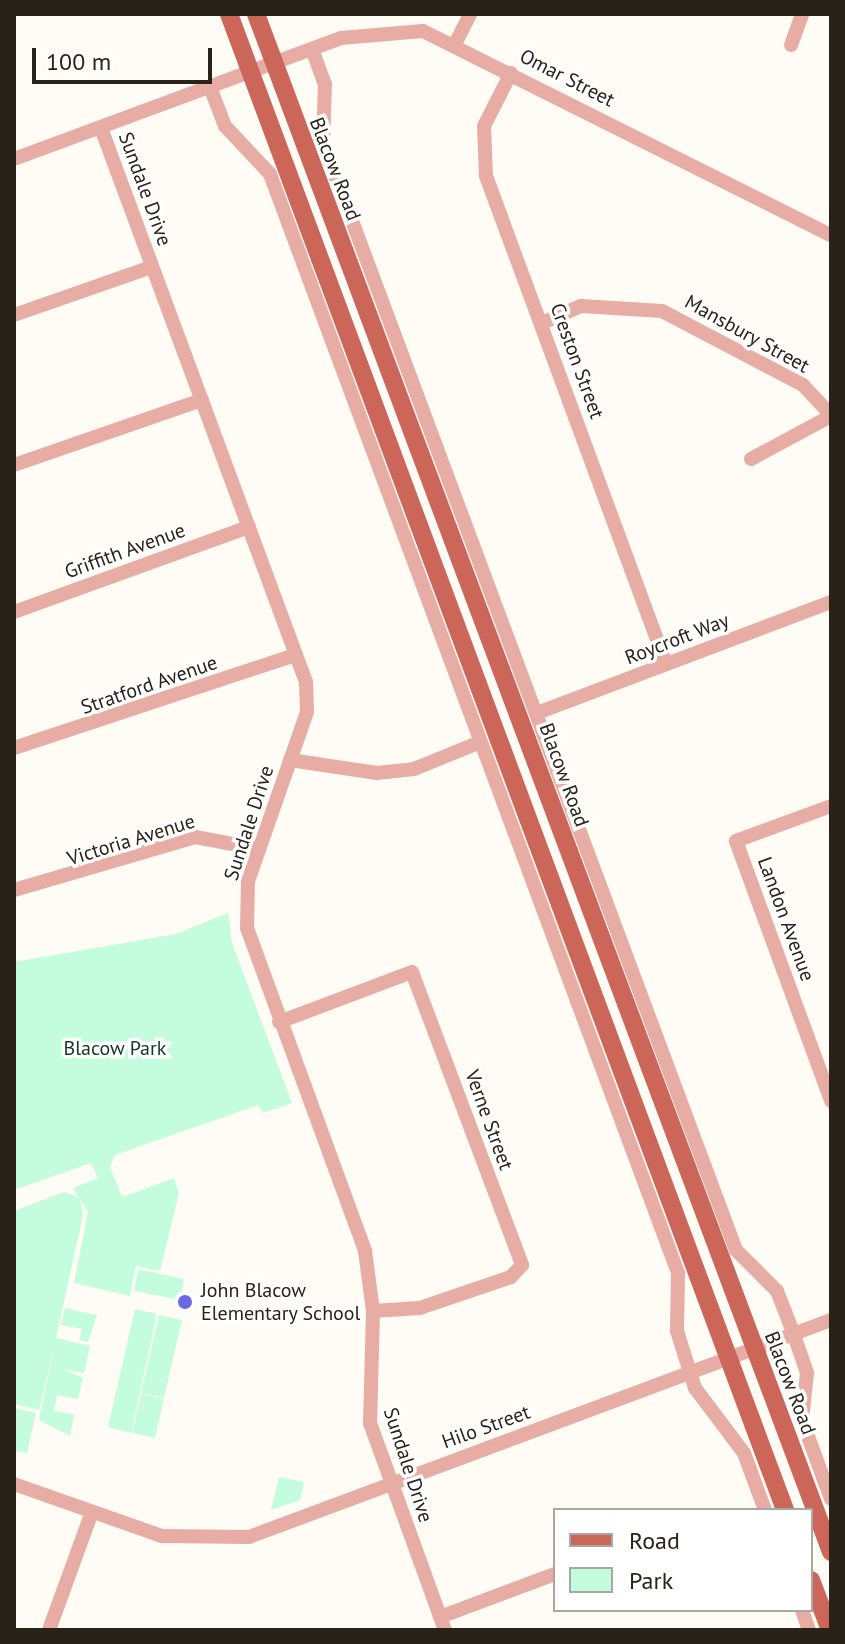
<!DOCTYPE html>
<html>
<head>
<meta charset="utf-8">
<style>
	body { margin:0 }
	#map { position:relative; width:845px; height:1644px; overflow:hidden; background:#fffbf5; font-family:"PT Sans",sans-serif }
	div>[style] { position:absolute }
	.green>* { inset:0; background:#c3fdde }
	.minor>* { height:14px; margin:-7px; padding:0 7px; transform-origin:7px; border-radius:7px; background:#e7ada4 }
	.major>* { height:18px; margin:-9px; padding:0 9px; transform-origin:9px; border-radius:9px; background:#cc6659 }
	.dots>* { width:22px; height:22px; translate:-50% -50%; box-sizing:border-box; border:4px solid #fff; border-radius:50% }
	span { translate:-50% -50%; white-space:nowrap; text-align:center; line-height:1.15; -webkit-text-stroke:7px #fff; paint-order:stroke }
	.street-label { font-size:20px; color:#282218 }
	.park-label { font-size:20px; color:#133525 }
	.poi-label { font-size:20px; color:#282218 }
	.left { translate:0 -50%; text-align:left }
	.frame { position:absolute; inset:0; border:16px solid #282218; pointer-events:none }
	.legend { position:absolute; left:553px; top:1508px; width:260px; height:104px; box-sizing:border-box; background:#fff; border:2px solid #a9a7a3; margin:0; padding:10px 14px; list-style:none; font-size:24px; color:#282218 }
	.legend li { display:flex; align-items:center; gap:16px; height:40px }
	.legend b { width:40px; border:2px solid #a9a7a3 }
	.scale { position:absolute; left:32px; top:48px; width:180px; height:36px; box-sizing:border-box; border:4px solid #282218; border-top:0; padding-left:10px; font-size:24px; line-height:28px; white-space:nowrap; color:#282218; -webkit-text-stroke:6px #fff; paint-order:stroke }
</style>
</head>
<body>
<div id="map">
	<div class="green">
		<div style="clip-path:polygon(228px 913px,232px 943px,292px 1103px,263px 1113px,258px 1105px,115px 1155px,110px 1167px,122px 1197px,174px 1178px,179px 1193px,160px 1271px,136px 1266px,130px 1296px,74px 1283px,88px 1212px,73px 1188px,98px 1178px,91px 1163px,14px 1190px,14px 962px,176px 934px)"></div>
		<div style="clip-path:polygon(64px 1192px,80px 1198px,83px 1215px,56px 1338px,90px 1346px,84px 1373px,63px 1369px,83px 1378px,78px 1399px,57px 1395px,54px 1411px,74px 1415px,70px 1436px,39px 1420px,54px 1348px,39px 1410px,14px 1404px,14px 1211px)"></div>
		<div style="clip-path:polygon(138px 1269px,184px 1279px,180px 1300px,134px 1291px)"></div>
		<div style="clip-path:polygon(65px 1308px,97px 1315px,88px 1342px,79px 1340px,82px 1329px,61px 1325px)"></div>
		<div style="clip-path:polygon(135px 1309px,157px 1314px,131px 1433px,108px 1427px)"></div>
		<div style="clip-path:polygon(159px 1315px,182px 1320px,164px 1398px,141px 1393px)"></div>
		<div style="clip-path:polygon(141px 1394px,164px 1399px,155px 1438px,132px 1433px)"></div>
		<div style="clip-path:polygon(14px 1408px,36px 1413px,27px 1453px,14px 1451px)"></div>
		<div style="clip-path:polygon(279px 1477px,304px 1482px,300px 1500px,271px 1510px)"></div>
	</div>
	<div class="minor">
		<div style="left:456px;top:42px;width:31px;rotate:-63deg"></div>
		<div style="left:791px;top:45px;width:33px;rotate:-70deg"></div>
		<div style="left:312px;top:49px;width:37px;rotate:70deg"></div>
		<div style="left:325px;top:84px;width:59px;rotate:91.9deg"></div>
		<div style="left:323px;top:143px;width:1182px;rotate:69.54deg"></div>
		<div style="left:736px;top:1250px;width:58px;rotate:45deg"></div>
		<div style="left:777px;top:1291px;width:44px;rotate:68.7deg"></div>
		<div style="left:793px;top:1332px;width:43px;rotate:71.1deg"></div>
		<div style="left:807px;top:1373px;width:47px;rotate:96.1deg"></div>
		<div style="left:802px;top:1420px;width:84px;rotate:69.8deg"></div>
		<div style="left:511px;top:73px;width:59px;rotate:117deg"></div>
		<div style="left:484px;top:126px;width:50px;rotate:87.7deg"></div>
		<div style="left:486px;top:176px;width:520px;rotate:69.75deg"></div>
		<div style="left:210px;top:87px;width:42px;rotate:69deg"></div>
		<div style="left:225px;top:126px;width:66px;rotate:46.8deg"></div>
		<div style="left:270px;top:174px;width:1172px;rotate:69.63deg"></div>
		<div style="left:678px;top:1273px;width:58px;rotate:91deg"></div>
		<div style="left:677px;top:1331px;width:60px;rotate:72.5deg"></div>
		<div style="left:695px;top:1388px;width:81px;rotate:53deg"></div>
		<div style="left:744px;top:1453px;width:61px;rotate:69.8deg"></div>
		<div style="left:101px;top:128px;width:591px;rotate:69.69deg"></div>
		<div style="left:306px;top:682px;width:30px;rotate:88deg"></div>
		<div style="left:307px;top:712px;width:179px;rotate:109.2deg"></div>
		<div style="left:248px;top:881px;width:47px;rotate:91.2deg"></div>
		<div style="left:247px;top:928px;width:344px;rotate:69.9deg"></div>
		<div style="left:365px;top:1251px;width:61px;rotate:82.4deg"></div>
		<div style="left:373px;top:1311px;width:112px;rotate:91.5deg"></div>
		<div style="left:370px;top:1423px;width:220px;rotate:70.1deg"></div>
		<div style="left:14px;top:159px;width:349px;rotate:-20.3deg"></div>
		<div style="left:341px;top:38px;width:82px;rotate:-4.9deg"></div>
		<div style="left:423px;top:31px;width:456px;rotate:26.6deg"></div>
		<div style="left:14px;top:315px;width:146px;rotate:-19.2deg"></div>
		<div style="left:542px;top:323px;width:43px;rotate:-23.6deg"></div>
		<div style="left:581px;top:306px;width:81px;rotate:3.5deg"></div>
		<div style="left:662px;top:311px;width:159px;rotate:27.7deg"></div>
		<div style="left:803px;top:385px;width:41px;rotate:47deg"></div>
		<div style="left:751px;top:459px;width:91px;rotate:-28.3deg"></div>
		<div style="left:14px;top:465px;width:199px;rotate:-19.1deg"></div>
		<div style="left:14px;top:612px;width:250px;rotate:-19.9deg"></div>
		<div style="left:537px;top:713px;width:314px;rotate:-20.7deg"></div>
		<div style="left:14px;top:748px;width:297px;rotate:-18.3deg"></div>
		<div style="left:290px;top:760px;width:88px;rotate:8.5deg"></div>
		<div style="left:377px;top:773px;width:37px;rotate:-6deg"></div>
		<div style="left:414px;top:769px;width:69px;rotate:-22.1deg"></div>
		<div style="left:831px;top:806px;width:101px;rotate:159.8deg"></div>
		<div style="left:736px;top:841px;width:277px;rotate:69.9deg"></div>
		<div style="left:14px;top:890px;width:189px;rotate:-16.3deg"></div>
		<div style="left:195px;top:837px;width:65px;rotate:10.6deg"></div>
		<div style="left:279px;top:1022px;width:142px;rotate:-20.6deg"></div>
		<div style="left:412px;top:972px;width:313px;rotate:69.4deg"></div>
		<div style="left:522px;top:1265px;width:16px;rotate:133deg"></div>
		<div style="left:511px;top:1277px;width:96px;rotate:161.2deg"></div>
		<div style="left:420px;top:1308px;width:47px;rotate:176.3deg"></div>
		<div style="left:14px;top:1484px;width:157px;rotate:19.4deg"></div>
		<div style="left:162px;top:1536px;width:87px;rotate:0.7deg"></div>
		<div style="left:249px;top:1537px;width:621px;rotate:-20.45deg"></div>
		<div style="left:802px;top:1610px;width:21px;rotate:71deg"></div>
		<div style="left:440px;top:1617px;width:123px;rotate:-20.5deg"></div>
		<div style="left:49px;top:1630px;width:126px;rotate:-70deg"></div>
	</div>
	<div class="major">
		<div style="left:229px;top:14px;width:1596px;rotate:69.61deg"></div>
		<div style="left:256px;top:14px;width:1642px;rotate:69.5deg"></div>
		<div style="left:811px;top:1580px;width:53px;rotate:69.2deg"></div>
	</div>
	<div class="dots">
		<div style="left:185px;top:1302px;background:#6b68e2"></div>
	</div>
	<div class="street-label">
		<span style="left:567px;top:78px;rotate:27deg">Omar Street</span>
		<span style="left:335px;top:169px;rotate:69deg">Blacow Road</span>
		<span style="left:145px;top:189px;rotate:70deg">Sundale Drive</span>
		<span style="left:747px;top:334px;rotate:29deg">Mansbury Street</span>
		<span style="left:577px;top:361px;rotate:70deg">Creston Street</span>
		<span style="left:125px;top:551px;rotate:-20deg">Griffith Avenue</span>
		<span style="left:677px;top:639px;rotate:-21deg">Roycroft Way</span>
		<span style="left:149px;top:685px;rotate:-19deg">Stratford Avenue</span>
		<span style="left:564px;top:775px;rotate:70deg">Blacow Road</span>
		<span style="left:249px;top:823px;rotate:-72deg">Sundale Drive</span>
		<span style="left:131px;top:840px;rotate:-17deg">Victoria Avenue</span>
		<span style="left:786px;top:919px;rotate:70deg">Landon Avenue</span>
		<span style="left:489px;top:1120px;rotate:70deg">Verne Street</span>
		<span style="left:790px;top:1383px;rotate:69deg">Blacow Road</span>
		<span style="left:486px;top:1427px;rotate:-20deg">Hilo Street</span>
		<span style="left:408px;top:1465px;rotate:72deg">Sundale Drive</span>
	</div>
	<div class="park-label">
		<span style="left:115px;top:1048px">Blacow Park</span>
	</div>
	<div class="poi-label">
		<span class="left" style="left:201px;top:1302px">John Blacow<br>Elementary School</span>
	</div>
	<div class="frame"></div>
	<ul class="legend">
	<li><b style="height:10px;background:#cc6659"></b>Road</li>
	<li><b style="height:22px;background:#c3fdde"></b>Park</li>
	</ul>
	<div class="scale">100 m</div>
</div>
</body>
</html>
